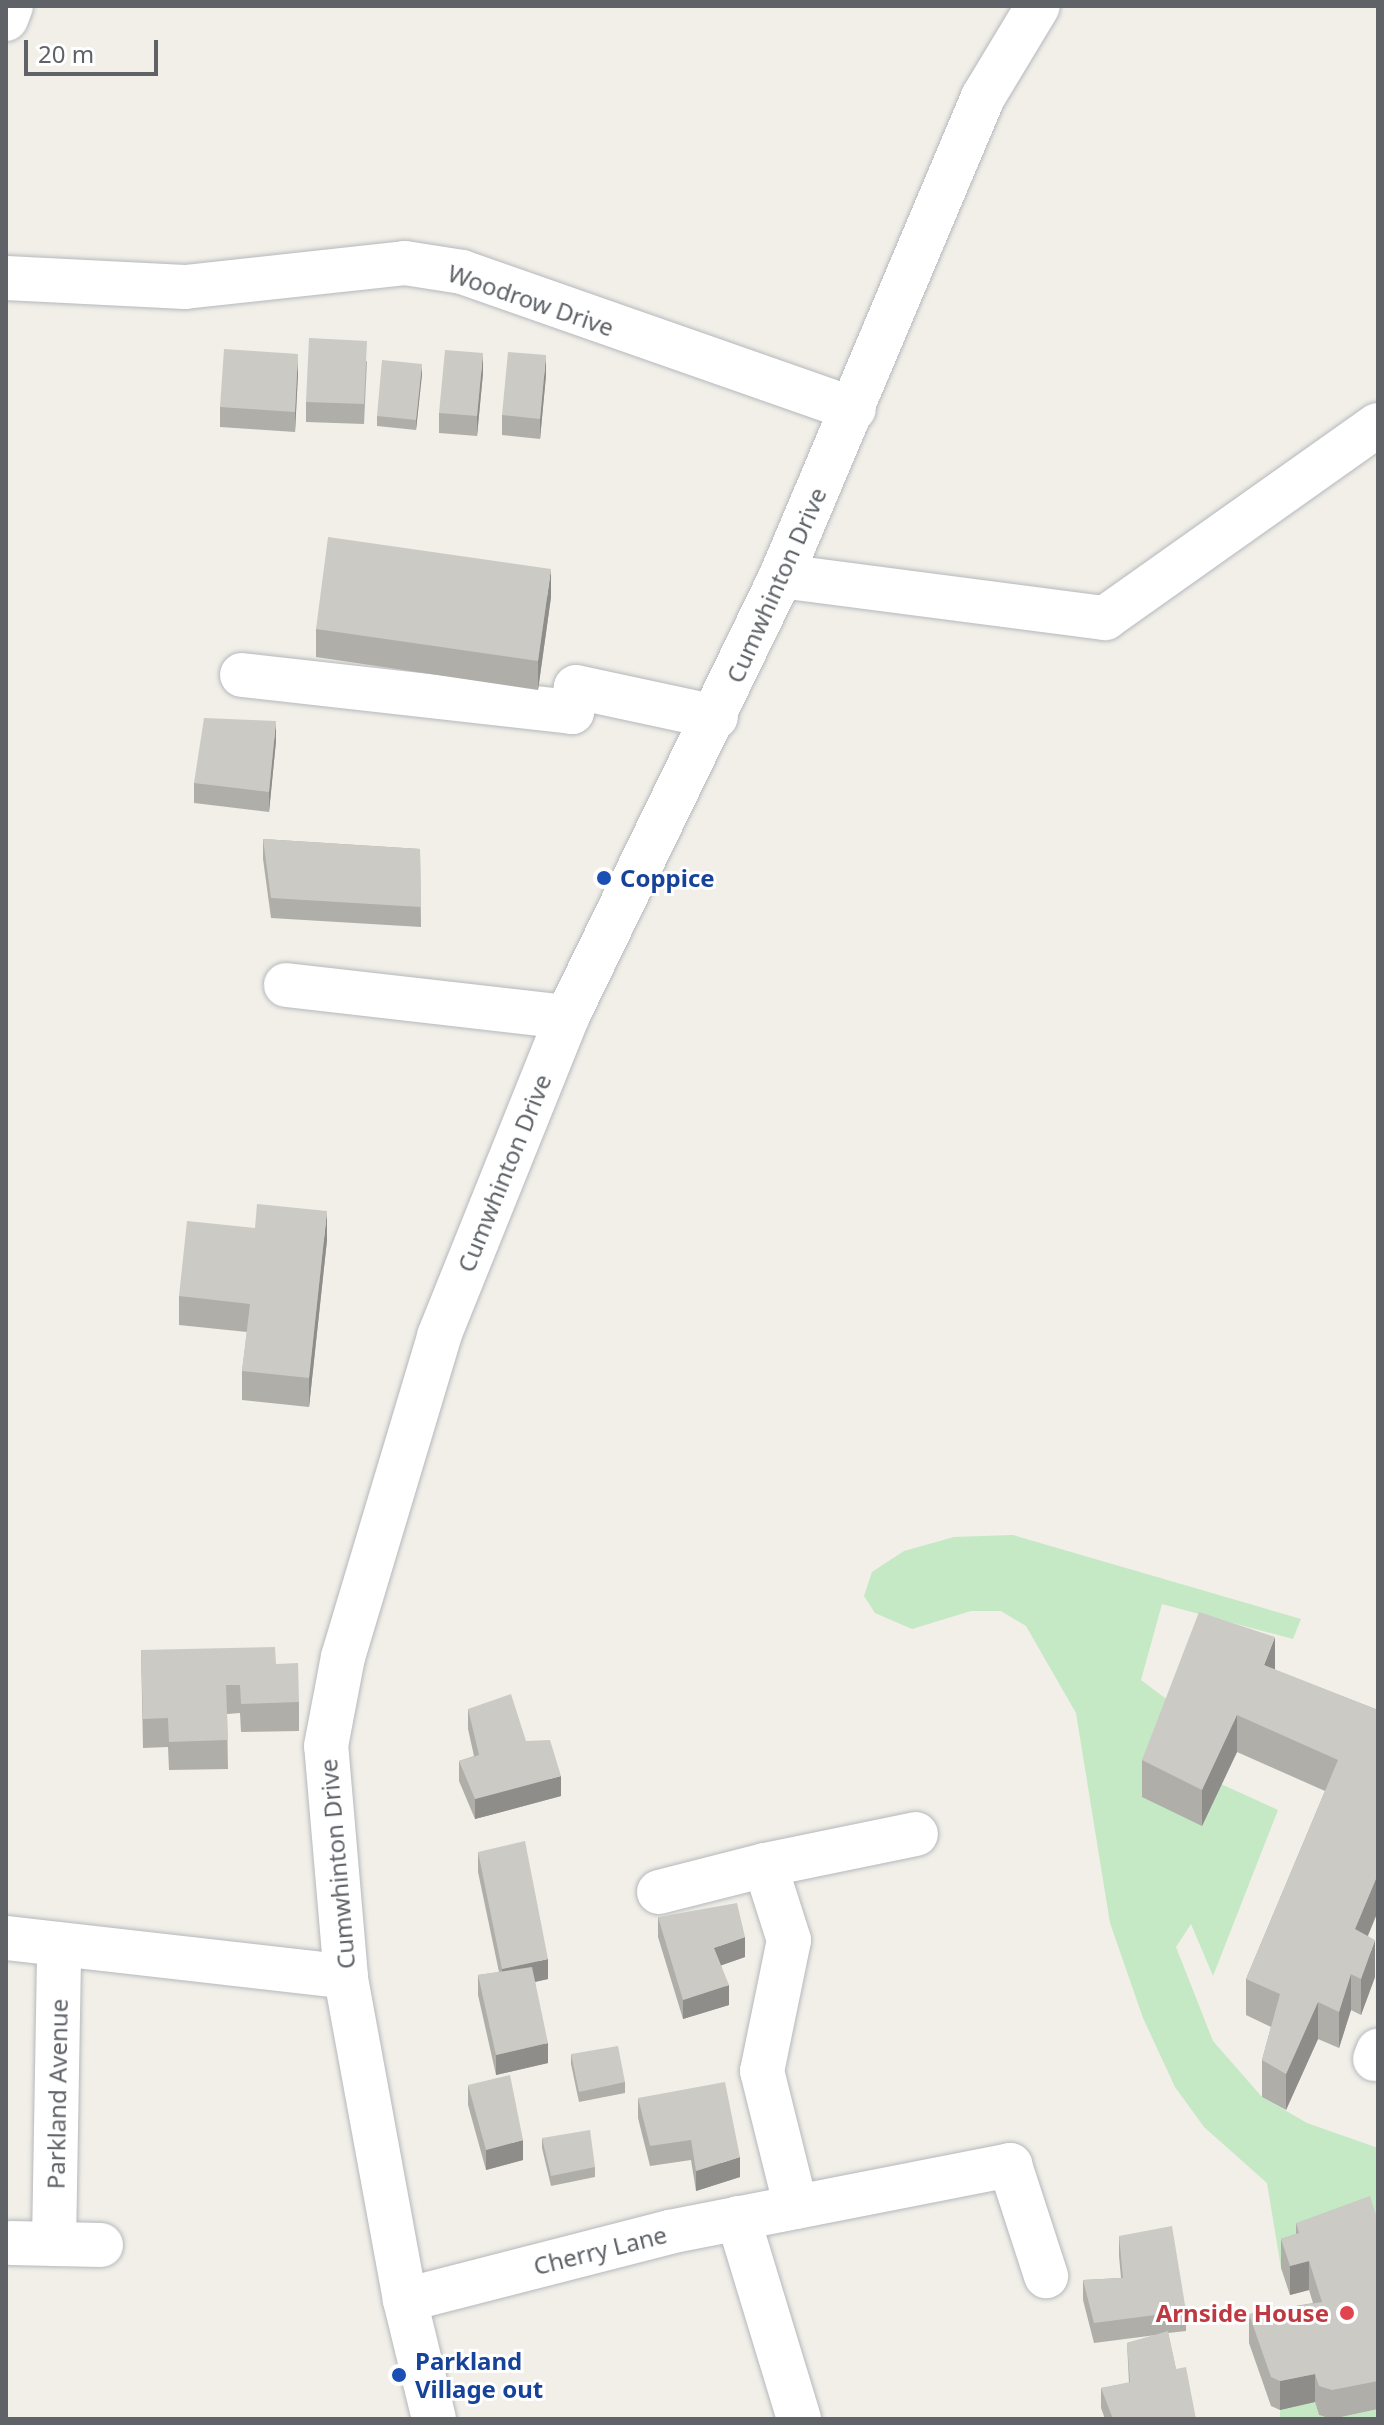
<!DOCTYPE html>
<html>
<head>
<meta charset="utf-8">
<style>
	body { margin:0 }
	#map { position:relative; width:1384px; height:2425px; overflow:hidden; background:#f1efe8; font-family:"Noto Sans",sans-serif }
	div>[style] { position:absolute }
	.green>* { inset:0; background:#c5e8c5 }
	.roads { filter:drop-shadow(0 0 2px #b5b8bc) drop-shadow(0 0 2px #b5b8bc) }
	.minor>* { height:44px; margin:-22px; padding:0 22px; transform-origin:22px; border-radius:22px; background:#fff }
	.wall>* { inset:0; background:#afaea9 }
	.shaded-wall>* { inset:0; background:#8f8d8a }
	.building>* { inset:0; background:#cccac5 }
	.dots>* { width:22px; height:22px; translate:-50% -50%; box-sizing:border-box; border:4px solid #fff; border-radius:50% }
	span { translate:-50% -50%; white-space:nowrap; text-align:center; line-height:1.15; -webkit-text-stroke:6px #fff; paint-order:stroke }
	.street-label { font-size:24px; color:#5f6368 }
	.transit-label { font-size:24px; color:#164399; font-weight:700 }
	.left { translate:0 -50%; text-align:left }
	.health-label { font-size:24px; color:#be3a42; font-weight:700 }
	.right { translate:-100% -50%; text-align:right }
	.frame { position:absolute; inset:0; border:8px solid #5f6368; pointer-events:none }
	.scale { position:absolute; left:24px; top:40px; width:134px; height:36px; box-sizing:border-box; border:4px solid #5f6368; border-top:0; padding-left:10px; font-size:24px; line-height:28px; white-space:nowrap; color:#5f6368; -webkit-text-stroke:6px #fff; paint-order:stroke }
</style>
</head>
<body>
<div id="map">
	<div class="green">
		<div style="clip-path:polygon(1013px 1535px,1301px 1619px,1293px 1639px,1162px 1604px,1141px 1680px,1177px 1707px,1221px 1784px,1278px 1810px,1213px 1976px,1191px 1924px,1176px 1947px,1213px 2041px,1262px 2097px,1307px 2123px,1378px 2148px,1378px 2250px,1281px 2268px,1267px 2183px,1204px 2127px,1175px 2087px,1143px 2018px,1110px 1923px,1076px 1713px,1026px 1626px,1001px 1611px,971px 1611px,912px 1629px,875px 1613px,864px 1596px,872px 1572px,904px 1551px,954px 1537px)"></div>
		<div style="clip-path:polygon(1315px 2402px,1319px 2415px,1332px 2419px,1378px 2409px,1378px 2419px,1280px 2419px,1280px 2410px)"></div>
	</div>
	<div class="roads">
		<div class="minor">
			<div style="left:6px;top:19px;width:14px;rotate:-69deg"></div>
			<div style="left:6px;top:278px;width:179px;rotate:2.9deg"></div>
			<div style="left:185px;top:287px;width:221px;rotate:-6.2deg"></div>
			<div style="left:405px;top:263px;width:58px;rotate:9deg"></div>
			<div style="left:462px;top:272px;width:415px;rotate:19.3deg"></div>
			<div style="left:781px;top:576px;width:327px;rotate:7.4deg"></div>
			<div style="left:1105px;top:618px;width:334px;rotate:-35.3deg"></div>
			<div style="left:242px;top:675px;width:332px;rotate:6.4deg"></div>
			<div style="left:572px;top:712px;width:25px;rotate:-81deg"></div>
			<div style="left:576px;top:687px;width:143px;rotate:12.1deg"></div>
			<div style="left:286px;top:985px;width:283px;rotate:6.5deg"></div>
			<div style="left:765px;top:1865px;width:154px;rotate:-11.6deg"></div>
			<div style="left:659px;top:1892px;width:109px;rotate:-14.3deg"></div>
			<div style="left:765px;top:1865px;width:79px;rotate:72.3deg"></div>
			<div style="left:789px;top:1940px;width:134px;rotate:101.6deg"></div>
			<div style="left:762px;top:2071px;width:140px;rotate:76deg"></div>
			<div style="left:6px;top:1938px;width:342px;rotate:6.5deg"></div>
			<div style="left:1375px;top:2059px;width:9px;rotate:-69deg"></div>
			<div style="left:738px;top:2218px;width:210px;rotate:73.1deg"></div>
			<div style="left:11px;top:2243px;width:90px;rotate:1.3deg"></div>
			<div style="left:54px;top:2244px;width:299px;rotate:-89deg"></div>
			<div style="left:405px;top:2300px;width:273px;rotate:-14.4deg"></div>
			<div style="left:669px;top:2232px;width:348px;rotate:-11.1deg"></div>
			<div style="left:1010px;top:2165px;width:117px;rotate:72deg"></div>
			<div style="left:434px;top:2419px;width:122px;rotate:-103.7deg"></div>
			<div style="left:405px;top:2300px;width:328px;rotate:-100.4deg"></div>
			<div style="left:346px;top:1977px;width:232px;rotate:-94.9deg"></div>
			<div style="left:326px;top:1746px;width:91px;rotate:-79.2deg"></div>
			<div style="left:343px;top:1657px;width:335px;rotate:-73.3deg"></div>
			<div style="left:439px;top:1336px;width:344px;rotate:-68.1deg"></div>
			<div style="left:567px;top:1017px;width:490px;rotate:-64.1deg"></div>
			<div style="left:781px;top:576px;width:520px;rotate:-67.13deg"></div>
			<div style="left:983px;top:97px;width:106px;rotate:-58.9deg"></div>
		</div>
	</div>
	<div class="wall">
		<div style="clip-path:polygon(367px 361px,364px 424px,306px 422px,306px 402px)"></div>
		<div style="clip-path:polygon(483px 373px,477px 436px,439px 433px,439px 413px)"></div>
		<div style="clip-path:polygon(298px 374px,295px 432px,220px 427px,220px 407px)"></div>
		<div style="clip-path:polygon(422px 374px,416px 430px,377px 426px,377px 416px)"></div>
		<div style="clip-path:polygon(546px 375px,540px 439px,502px 435px,502px 415px)"></div>
		<div style="clip-path:polygon(551px 597px,538px 690px,316px 657px,316px 629px)"></div>
		<div style="clip-path:polygon(276px 741px,269px 812px,194px 803px,194px 783px)"></div>
		<div style="clip-path:polygon(263px 839px,420px 849px,421px 927px,271px 918px,263px 859px)"></div>
		<div style="clip-path:polygon(327px 1240px,309px 1407px,242px 1400px,242px 1371px,247px 1332px,179px 1325px,179px 1296px)"></div>
		<div style="clip-path:polygon(141px 1650px,276px 1664px,299px 1702px,299px 1731px,241px 1732px,240px 1713px,227px 1714px,228px 1769px,169px 1770px,168px 1747px,143px 1748px)"></div>
		<div style="clip-path:polygon(1275px 1670px,1378px 1710px,1378px 1911px,1368px 1936px,1375px 1977px,1361px 2015px,1351px 2010px,1339px 2048px,1318px 2039px,1286px 2110px,1262px 2097px,1262px 2060px,1271px 2027px,1246px 2015px,1246px 1979px,1325px 1791px,1237px 1752px,1202px 1826px,1142px 1797px,1142px 1760px)"></div>
		<div style="clip-path:polygon(468px 1709px,526px 1741px,561px 1796px,475px 1819px,459px 1781px,459px 1761px,474px 1756px,468px 1729px)"></div>
		<div style="clip-path:polygon(478px 1852px,548px 1979px,535px 1982px,548px 2063px,496px 2075px,478px 1995px,478px 1975px,499px 1972px,478px 1872px)"></div>
		<div style="clip-path:polygon(658px 1917px,745px 1957px,721px 1965px,729px 2005px,683px 2019px,658px 1937px)"></div>
		<div style="clip-path:polygon(571px 2054px,625px 2082px,625px 2093px,579px 2102px,571px 2064px)"></div>
		<div style="clip-path:polygon(468px 2085px,523px 2160px,486px 2170px,468px 2105px)"></div>
		<div style="clip-path:polygon(638px 2098px,740px 2177px,696px 2191px,691px 2160px,650px 2166px,638px 2118px)"></div>
		<div style="clip-path:polygon(542px 2138px,595px 2167px,595px 2177px,551px 2186px,542px 2148px)"></div>
		<div style="clip-path:polygon(1378px 2221px,1378px 2409px,1332px 2419px,1319px 2415px,1315px 2402px,1280px 2410px,1271px 2406px,1249px 2343px,1249px 2314px,1313px 2303px,1309px 2290px,1290px 2295px,1281px 2268px,1281px 2239px,1296px 2234px,1296px 2223px)"></div>
		<div style="clip-path:polygon(1119px 2236px,1186px 2311px,1186px 2331px,1168px 2333px,1176px 2369px,1196px 2419px,1105px 2419px,1101px 2408px,1101px 2388px,1129px 2383px,1127px 2343px,1156px 2335px,1094px 2343px,1083px 2300px,1083px 2280px,1121px 2278px,1119px 2256px)"></div>
	</div>
	<div class="shaded-wall">
		<div style="clip-path:polygon(483px 353px,483px 373px,477px 436px,477px 416px)"></div>
		<div style="clip-path:polygon(298px 354px,298px 374px,295px 432px,295px 412px)"></div>
		<div style="clip-path:polygon(546px 355px,546px 375px,540px 439px,540px 419px)"></div>
		<div style="clip-path:polygon(422px 364px,422px 374px,416px 430px,416px 420px)"></div>
		<div style="clip-path:polygon(551px 569px,551px 597px,538px 690px,538px 661px)"></div>
		<div style="clip-path:polygon(276px 721px,276px 741px,269px 812px,269px 792px)"></div>
		<div style="clip-path:polygon(327px 1211px,327px 1240px,309px 1407px,309px 1378px)"></div>
		<div style="clip-path:polygon(1275px 1637px,1275px 1673px,1264px 1665px)"></div>
		<div style="clip-path:polygon(1237px 1715px,1237px 1752px,1202px 1826px,1202px 1790px)"></div>
		<div style="clip-path:polygon(561px 1776px,561px 1796px,475px 1819px,475px 1799px)"></div>
		<div style="clip-path:polygon(1378px 1874px,1378px 1911px,1355px 1966px,1355px 1929px)"></div>
		<div style="clip-path:polygon(745px 1937px,745px 1957px,714px 1968px,714px 1948px)"></div>
		<div style="clip-path:polygon(1375px 1940px,1375px 1977px,1361px 2015px,1361px 1979px)"></div>
		<div style="clip-path:polygon(548px 1959px,548px 1979px,502px 1989px,502px 1969px)"></div>
		<div style="clip-path:polygon(1351px 1974px,1351px 2010px,1339px 2048px,1339px 2012px)"></div>
		<div style="clip-path:polygon(729px 1985px,729px 2005px,683px 2019px,683px 2000px)"></div>
		<div style="clip-path:polygon(1318px 2002px,1318px 2039px,1286px 2110px,1286px 2074px)"></div>
		<div style="clip-path:polygon(548px 2043px,548px 2063px,496px 2075px,496px 2055px)"></div>
		<div style="clip-path:polygon(523px 2140px,523px 2160px,486px 2170px,486px 2150px)"></div>
		<div style="clip-path:polygon(740px 2157px,740px 2177px,696px 2191px,696px 2171px)"></div>
		<div style="clip-path:polygon(1309px 2261px,1309px 2290px,1290px 2295px,1290px 2266px)"></div>
		<div style="clip-path:polygon(1315px 2374px,1315px 2402px,1280px 2410px,1280px 2381px)"></div>
	</div>
	<div class="building">
		<div style="clip-path:polygon(309px 338px,367px 341px,364px 404px,306px 402px)"></div>
		<div style="clip-path:polygon(224px 349px,298px 354px,295px 412px,220px 407px)"></div>
		<div style="clip-path:polygon(445px 350px,483px 353px,477px 416px,439px 413px)"></div>
		<div style="clip-path:polygon(508px 352px,546px 355px,540px 419px,502px 415px)"></div>
		<div style="clip-path:polygon(382px 360px,422px 364px,416px 420px,377px 416px)"></div>
		<div style="clip-path:polygon(328px 537px,551px 569px,538px 661px,316px 629px)"></div>
		<div style="clip-path:polygon(204px 718px,276px 721px,269px 792px,194px 783px)"></div>
		<div style="clip-path:polygon(263px 839px,420px 849px,421px 907px,271px 898px)"></div>
		<div style="clip-path:polygon(257px 1204px,327px 1211px,309px 1378px,242px 1371px,250px 1304px,179px 1296px,187px 1221px,255px 1228px)"></div>
		<div style="clip-path:polygon(1199px 1612px,1275px 1637px,1264px 1665px,1378px 1710px,1378px 1874px,1355px 1929px,1375px 1940px,1361px 1979px,1351px 1974px,1339px 2012px,1318px 2002px,1286px 2074px,1262px 2060px,1280px 1994px,1246px 1979px,1338px 1760px,1237px 1715px,1202px 1790px,1142px 1760px)"></div>
		<div style="clip-path:polygon(275px 1647px,276px 1664px,298px 1663px,299px 1702px,241px 1704px,240px 1685px,226px 1685px,228px 1740px,169px 1742px,168px 1718px,143px 1719px,141px 1650px)"></div>
		<div style="clip-path:polygon(511px 1694px,526px 1741px,550px 1740px,561px 1776px,475px 1799px,459px 1761px,479px 1755px,468px 1709px)"></div>
		<div style="clip-path:polygon(525px 1841px,548px 1959px,502px 1969px,478px 1852px)"></div>
		<div style="clip-path:polygon(737px 1903px,745px 1937px,714px 1948px,729px 1985px,683px 2000px,658px 1917px)"></div>
		<div style="clip-path:polygon(532px 1967px,548px 2043px,496px 2055px,478px 1975px)"></div>
		<div style="clip-path:polygon(618px 2046px,625px 2082px,579px 2092px,571px 2054px)"></div>
		<div style="clip-path:polygon(510px 2075px,523px 2140px,486px 2150px,468px 2085px)"></div>
		<div style="clip-path:polygon(725px 2082px,740px 2157px,696px 2171px,691px 2140px,650px 2146px,638px 2098px)"></div>
		<div style="clip-path:polygon(590px 2130px,595px 2167px,551px 2176px,542px 2138px)"></div>
		<div style="clip-path:polygon(1370px 2196px,1378px 2221px,1378px 2354px,1377px 2355px,1378px 2381px,1332px 2390px,1319px 2386px,1315px 2374px,1280px 2381px,1271px 2377px,1249px 2314px,1322px 2302px,1309px 2261px,1290px 2266px,1281px 2239px,1299px 2233px,1296px 2223px)"></div>
		<div style="clip-path:polygon(1172px 2226px,1186px 2311px,1094px 2323px,1083px 2280px,1123px 2278px,1119px 2236px)"></div>
		<div style="clip-path:polygon(1168px 2331px,1176px 2369px,1186px 2367px,1196px 2419px,1113px 2419px,1101px 2388px,1130px 2382px,1127px 2343px)"></div>
	</div>
	<div class="dots">
		<div style="left:604px;top:878px;background:#1a4fb4"></div>
		<div style="left:1347px;top:2313px;background:#e0444e"></div>
		<div style="left:399px;top:2375px;background:#1a4fb4"></div>
	</div>
	<div class="street-label">
		<span style="left:531px;top:300px;rotate:19deg">Woodrow Drive</span>
		<span style="left:776px;top:585px;rotate:-66deg">Cumwhinton Drive</span>
		<span style="left:504px;top:1173px;rotate:-68deg">Cumwhinton Drive</span>
		<span style="left:337px;top:1864px;rotate:-95deg">Cumwhinton Drive</span>
		<span style="left:57px;top:2094px;rotate:-89deg">Parkland Avenue</span>
		<span style="left:600px;top:2250px;rotate:-14deg">Cherry Lane</span>
	</div>
	<div class="transit-label">
		<span class="left" style="left:620px;top:878px">Coppice</span>
		<span class="left" style="left:415px;top:2375px">Parkland<br>Village out</span>
	</div>
	<div class="health-label">
		<span class="right" style="left:1329px;top:2313px">Arnside House</span>
	</div>
	<div class="frame"></div>
	<div class="scale">20 m</div>
</div>
</body>
</html>
